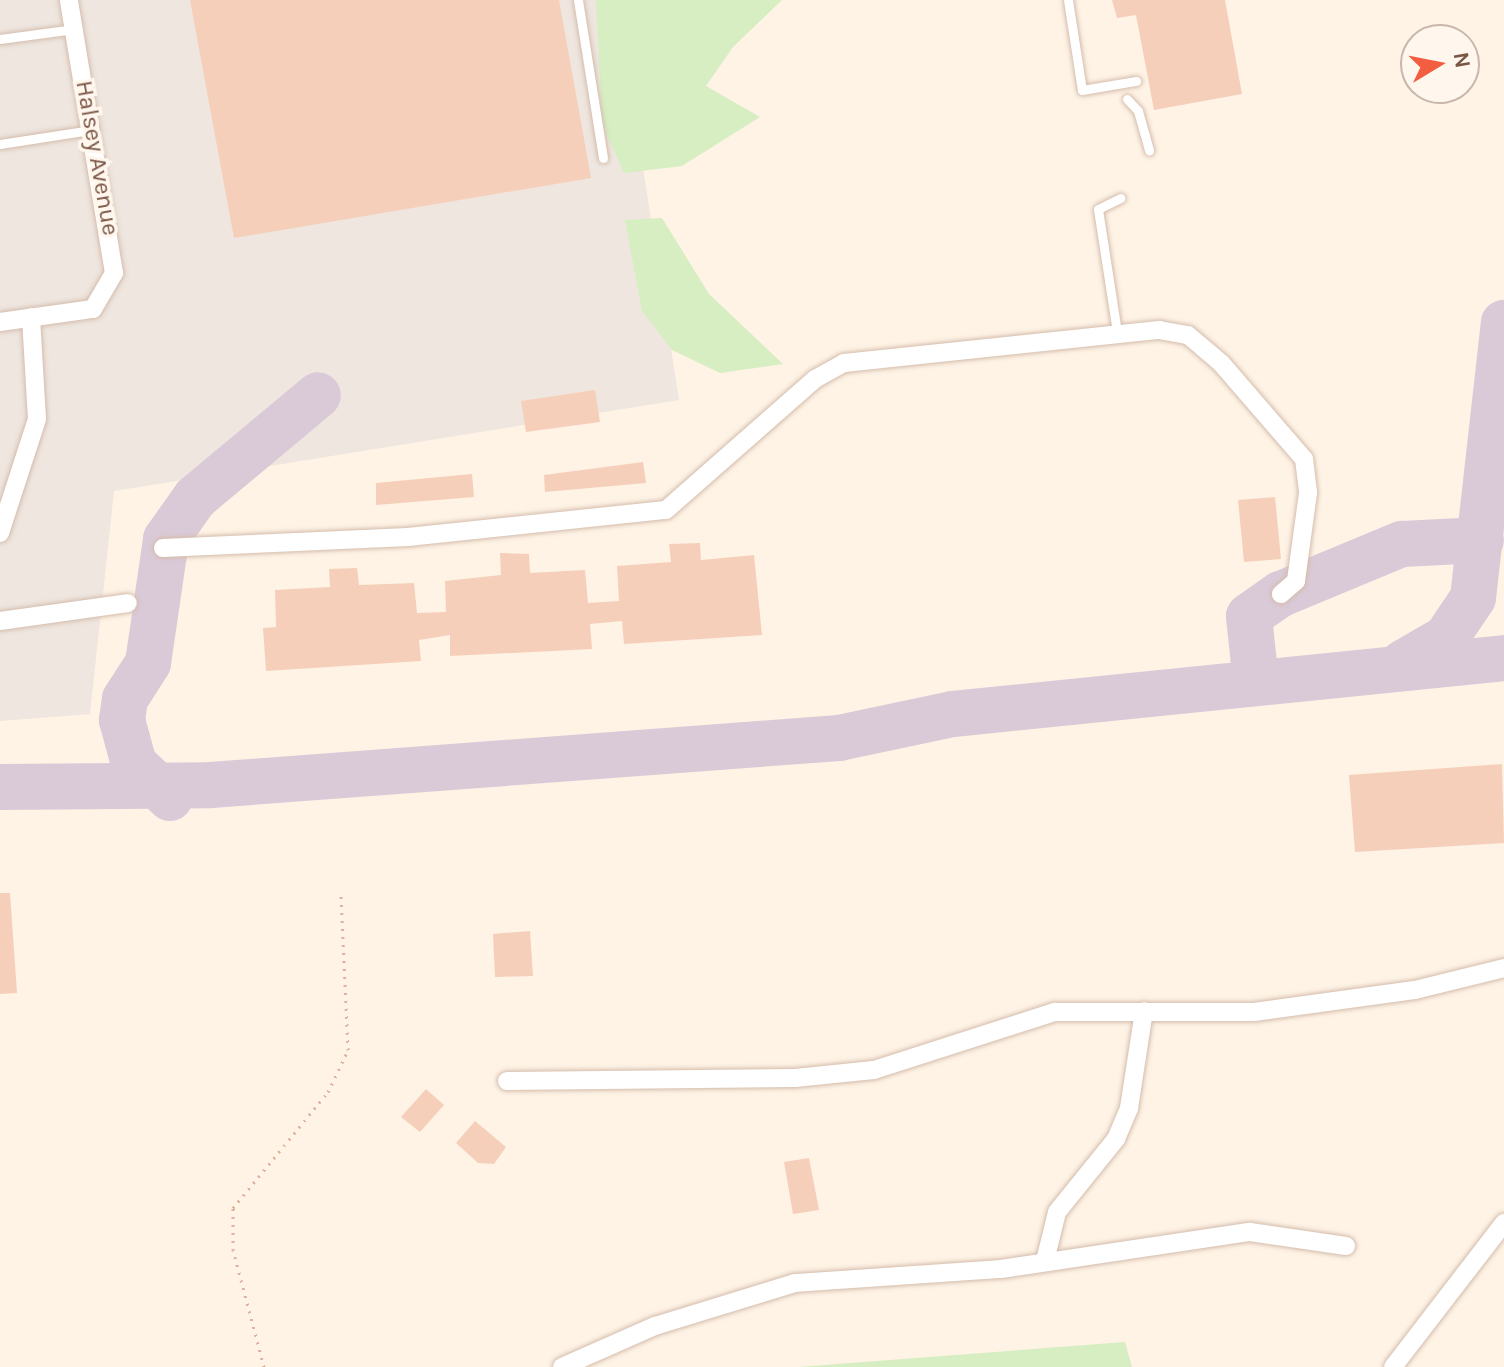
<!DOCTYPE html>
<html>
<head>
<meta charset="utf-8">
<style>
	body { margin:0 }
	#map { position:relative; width:1504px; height:1367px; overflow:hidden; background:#fef3e5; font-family:Karla,sans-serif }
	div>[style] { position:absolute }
	.industrial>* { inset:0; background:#eee6df }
	.green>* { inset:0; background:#d6eec2 }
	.taxiway>* { height:46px; margin:-23px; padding:0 23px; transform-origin:23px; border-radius:23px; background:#dacad8 }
	.building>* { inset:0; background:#f6cfba }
	.path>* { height:3px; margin-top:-1.5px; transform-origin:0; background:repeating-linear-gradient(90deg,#dcb29d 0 2px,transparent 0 8px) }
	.roads { filter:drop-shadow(0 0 2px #d4bcac) drop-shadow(0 0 2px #d4bcac) }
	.service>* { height:9px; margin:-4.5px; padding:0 4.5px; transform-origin:4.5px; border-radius:4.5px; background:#fff }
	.minor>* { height:18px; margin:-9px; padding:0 9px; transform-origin:9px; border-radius:9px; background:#fff }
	span { translate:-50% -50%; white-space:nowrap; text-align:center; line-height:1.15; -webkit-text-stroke:7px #fff7ed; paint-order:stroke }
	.street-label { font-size:24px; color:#7a5647 }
	.north { position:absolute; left:1400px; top:24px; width:80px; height:80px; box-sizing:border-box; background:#fff7ed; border:2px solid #cab7ab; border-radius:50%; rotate:80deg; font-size:22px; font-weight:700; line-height:32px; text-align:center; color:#7a5647 }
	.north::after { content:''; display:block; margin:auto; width:28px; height:36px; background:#f35d40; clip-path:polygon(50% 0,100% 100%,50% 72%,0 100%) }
</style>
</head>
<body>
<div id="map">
	<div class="industrial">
		<div style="clip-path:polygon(0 0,617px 0,679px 400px,114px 491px,90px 714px,0 721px)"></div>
	</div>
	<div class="green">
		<div style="clip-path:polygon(596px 0,782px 0,733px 47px,706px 86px,760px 117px,682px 166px,624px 173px,602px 124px)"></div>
		<div style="clip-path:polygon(662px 218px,709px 294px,783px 364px,720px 373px,672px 350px,642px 311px,625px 220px)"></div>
		<div style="clip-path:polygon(1125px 1342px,1132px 1367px,798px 1367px)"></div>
	</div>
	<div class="taxiway">
		<div style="left:1403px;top:663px;width:50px;rotate:-30.2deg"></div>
		<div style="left:1446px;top:638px;width:48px;rotate:-56deg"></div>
		<div style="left:1473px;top:598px;width:277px;rotate:-83.6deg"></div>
		<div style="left:1256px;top:683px;width:67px;rotate:-96deg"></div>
		<div style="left:1249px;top:616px;width:39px;rotate:-35deg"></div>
		<div style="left:1281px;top:594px;width:131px;rotate:-22.5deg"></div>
		<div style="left:1402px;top:544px;width:79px;rotate:-2.9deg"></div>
		<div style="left:0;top:787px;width:211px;rotate:-0.5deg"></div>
		<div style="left:211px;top:785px;width:630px;rotate:-4.28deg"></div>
		<div style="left:839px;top:738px;width:116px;rotate:-11.9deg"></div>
		<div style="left:953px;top:714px;width:554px;rotate:-5.8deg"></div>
		<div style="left:170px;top:798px;width:50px;rotate:-136.6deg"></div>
		<div style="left:134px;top:764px;width:46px;rotate:-105.3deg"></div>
		<div style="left:122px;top:720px;width:21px;rotate:-82deg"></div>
		<div style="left:125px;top:699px;width:43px;rotate:-57.4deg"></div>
		<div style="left:148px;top:663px;width:125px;rotate:-81.7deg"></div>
		<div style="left:166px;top:539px;width:50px;rotate:-54.7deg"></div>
		<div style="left:195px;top:498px;width:160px;rotate:-39.9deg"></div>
	</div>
	<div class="building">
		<div style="clip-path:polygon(190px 0,559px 0,591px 178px,234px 238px)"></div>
		<div style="clip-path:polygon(1112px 0,1225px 0,1242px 94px,1154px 110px,1136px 15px,1117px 18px)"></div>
		<div style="clip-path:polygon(595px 390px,600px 422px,526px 432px,521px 401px)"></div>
		<div style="clip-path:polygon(643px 462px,646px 483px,545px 492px,544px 475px)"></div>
		<div style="clip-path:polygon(472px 474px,474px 497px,376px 505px,376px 483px)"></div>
		<div style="clip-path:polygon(1275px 497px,1281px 559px,1244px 562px,1238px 500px)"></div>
		<div style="clip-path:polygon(700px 543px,701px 560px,754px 555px,762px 635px,624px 644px,622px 621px,590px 624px,592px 649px,450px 656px,450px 635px,419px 640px,421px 661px,266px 671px,263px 628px,276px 627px,275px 590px,330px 587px,329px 569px,357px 568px,359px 585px,414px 583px,417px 613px,446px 612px,445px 581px,501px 575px,500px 553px,529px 554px,530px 573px,585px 570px,588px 603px,619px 601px,617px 566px,671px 562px,669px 544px)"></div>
		<div style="clip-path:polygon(1502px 764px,1504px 843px,1355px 852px,1349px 775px)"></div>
		<div style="clip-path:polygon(0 893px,10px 893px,17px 993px,0 994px)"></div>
		<div style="clip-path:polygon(530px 931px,533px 976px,495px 977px,493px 934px)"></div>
		<div style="clip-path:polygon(426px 1089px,444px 1105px,420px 1132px,401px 1117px)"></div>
		<div style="clip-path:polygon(475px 1121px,506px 1147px,494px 1164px,478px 1163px,456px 1143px)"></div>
		<div style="clip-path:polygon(809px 1158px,819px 1210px,793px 1214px,784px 1162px)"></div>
	</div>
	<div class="path">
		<div style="left:264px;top:1367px;width:121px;rotate:-104.8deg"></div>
		<div style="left:233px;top:1250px;width:42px;rotate:-90deg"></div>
		<div style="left:233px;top:1208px;width:150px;rotate:-50.7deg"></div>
		<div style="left:328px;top:1092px;width:47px;rotate:-64.5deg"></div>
		<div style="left:348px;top:1050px;width:154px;rotate:-92.6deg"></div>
	</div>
	<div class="roads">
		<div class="service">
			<div style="left:578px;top:0;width:160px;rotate:81deg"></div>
			<div style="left:1068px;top:0;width:91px;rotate:81.2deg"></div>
			<div style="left:1082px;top:90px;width:55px;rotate:-9.5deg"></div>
			<div style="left:0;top:39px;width:75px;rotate:-7.7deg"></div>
			<div style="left:1127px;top:99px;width:16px;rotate:47deg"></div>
			<div style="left:1138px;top:111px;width:41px;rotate:74.2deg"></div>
			<div style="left:0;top:144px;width:91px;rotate:-8.8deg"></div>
			<div style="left:1117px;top:332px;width:124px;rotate:-98.8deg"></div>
			<div style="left:1098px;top:209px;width:25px;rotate:-26deg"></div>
		</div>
		<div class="minor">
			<div style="left:0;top:322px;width:94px;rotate:-8deg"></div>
			<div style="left:93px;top:309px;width:42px;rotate:-59.7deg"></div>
			<div style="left:114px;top:273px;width:277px;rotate:-99.4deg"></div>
			<div style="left:0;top:533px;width:120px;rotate:-72deg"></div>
			<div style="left:37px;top:419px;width:102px;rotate:-93.4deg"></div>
			<div style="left:163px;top:548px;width:245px;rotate:-2.6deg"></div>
			<div style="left:408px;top:537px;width:259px;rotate:-6deg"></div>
			<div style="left:666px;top:510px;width:198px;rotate:-41.3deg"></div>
			<div style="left:815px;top:379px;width:33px;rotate:-29deg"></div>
			<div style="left:844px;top:363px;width:317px;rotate:-6deg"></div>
			<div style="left:1159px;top:330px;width:29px;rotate:10deg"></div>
			<div style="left:1188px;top:335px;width:43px;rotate:40.3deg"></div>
			<div style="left:1221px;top:363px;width:127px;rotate:49.2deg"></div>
			<div style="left:1304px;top:459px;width:34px;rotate:83deg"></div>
			<div style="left:1308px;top:493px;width:89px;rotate:97.8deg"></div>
			<div style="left:1296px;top:581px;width:20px;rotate:139deg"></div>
			<div style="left:0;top:621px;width:129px;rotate:-8deg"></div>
			<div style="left:507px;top:1081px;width:288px;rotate:-0.6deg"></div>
			<div style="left:795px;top:1078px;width:79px;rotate:-5.8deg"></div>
			<div style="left:874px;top:1070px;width:190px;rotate:-17.8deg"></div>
			<div style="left:1055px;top:1012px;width:199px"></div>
			<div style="left:1254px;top:1012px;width:162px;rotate:-7.8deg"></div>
			<div style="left:1415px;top:990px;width:92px;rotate:-13.9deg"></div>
			<div style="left:1045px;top:1261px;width:50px;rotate:-76.2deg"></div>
			<div style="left:1057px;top:1212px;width:94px;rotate:-51.1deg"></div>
			<div style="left:1116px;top:1139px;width:34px;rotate:-67deg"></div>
			<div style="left:1129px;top:1108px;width:98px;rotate:-81.2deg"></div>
			<div style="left:562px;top:1367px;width:102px;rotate:-23.8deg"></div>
			<div style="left:655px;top:1326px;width:146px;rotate:-17.1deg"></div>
			<div style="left:795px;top:1283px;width:206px;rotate:-3.9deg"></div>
			<div style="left:1001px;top:1269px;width:252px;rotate:-8.5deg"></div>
			<div style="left:1250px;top:1232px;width:97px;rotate:8.3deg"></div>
			<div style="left:1393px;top:1367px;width:182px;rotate:-52.4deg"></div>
		</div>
	</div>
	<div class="street-label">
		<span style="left:97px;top:158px;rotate:80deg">Halsey Avenue</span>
	</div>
	<div class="north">N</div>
</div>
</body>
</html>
